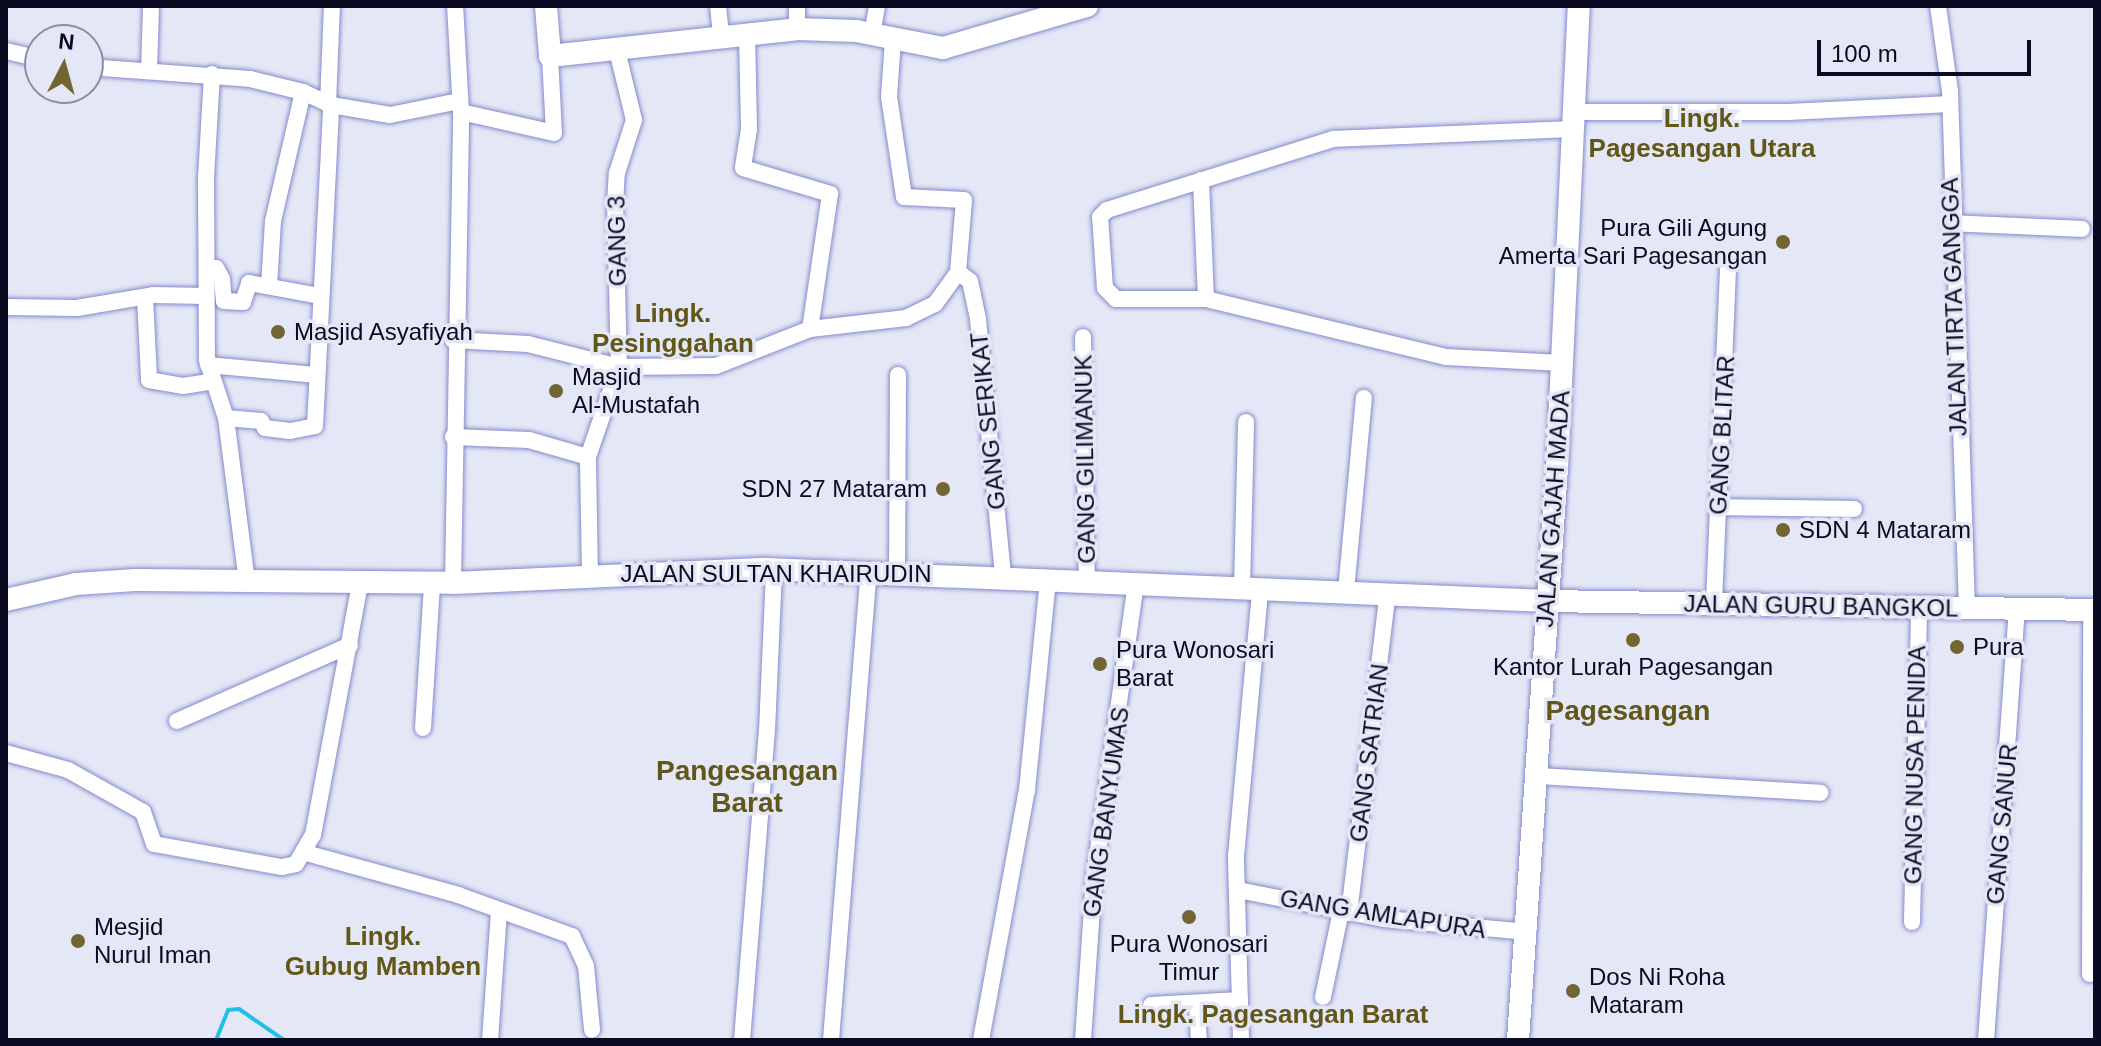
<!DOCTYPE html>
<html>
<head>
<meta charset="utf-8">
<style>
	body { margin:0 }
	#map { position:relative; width:2101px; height:1046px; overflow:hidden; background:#e4e7f5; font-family:Arial,sans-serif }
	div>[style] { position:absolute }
	.stream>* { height:4px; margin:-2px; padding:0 2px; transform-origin:2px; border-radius:2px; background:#1fc1e4 }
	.roads { filter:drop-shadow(0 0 2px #828bcd) drop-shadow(0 0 2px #828bcd) }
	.street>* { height:16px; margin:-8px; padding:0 8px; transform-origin:8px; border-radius:8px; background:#fff }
	.secondary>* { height:22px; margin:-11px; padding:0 11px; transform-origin:11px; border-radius:11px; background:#fff }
	.dots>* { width:22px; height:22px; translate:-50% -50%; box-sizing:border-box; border:4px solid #e4e7f5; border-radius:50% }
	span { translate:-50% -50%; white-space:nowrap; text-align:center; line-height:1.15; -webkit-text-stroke:7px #e4e7f5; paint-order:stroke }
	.poi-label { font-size:24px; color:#0a0b23 }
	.right { translate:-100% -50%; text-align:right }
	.left { translate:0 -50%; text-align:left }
	.street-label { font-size:24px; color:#0a0b23 }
	.neighbourhood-label { font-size:26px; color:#625619; font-weight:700 }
	.quarter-label { font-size:28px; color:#625619; font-weight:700 }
	.frame { position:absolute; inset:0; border:8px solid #0a0b23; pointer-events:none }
	.north { position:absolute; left:24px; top:24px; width:80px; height:80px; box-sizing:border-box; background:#e4e7f5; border:2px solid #8d8fa1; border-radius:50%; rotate:6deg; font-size:22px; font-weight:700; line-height:32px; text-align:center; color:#0a0b23 }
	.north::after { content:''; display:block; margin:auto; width:28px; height:36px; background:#716633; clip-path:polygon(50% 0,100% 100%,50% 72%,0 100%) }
	.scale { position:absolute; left:1817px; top:40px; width:214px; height:36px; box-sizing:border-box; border:4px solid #0a0b23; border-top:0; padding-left:10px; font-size:24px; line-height:28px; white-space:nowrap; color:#0a0b23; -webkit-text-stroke:6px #e4e7f5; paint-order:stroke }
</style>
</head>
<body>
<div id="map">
	<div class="stream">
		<div style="left:216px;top:1040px;width:32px;rotate:-68deg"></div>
		<div style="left:228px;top:1010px;width:11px;rotate:-5deg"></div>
		<div style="left:239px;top:1009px;width:55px;rotate:34.6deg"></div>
	</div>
	<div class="roads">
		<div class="street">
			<div style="left:718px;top:6px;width:31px;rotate:84deg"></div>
			<div style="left:797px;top:6px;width:23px;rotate:90deg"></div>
			<div style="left:1938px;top:6px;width:86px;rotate:82deg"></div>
			<div style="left:1950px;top:91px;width:517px;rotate:88.12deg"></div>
			<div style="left:747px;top:33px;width:96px;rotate:88.8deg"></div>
			<div style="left:749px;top:129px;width:39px;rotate:99deg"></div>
			<div style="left:743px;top:168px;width:91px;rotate:16.6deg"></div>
			<div style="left:830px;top:194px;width:136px;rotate:98.4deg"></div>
			<div style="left:872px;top:35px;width:29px;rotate:-80deg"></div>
			<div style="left:6px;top:51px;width:35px;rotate:13deg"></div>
			<div style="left:88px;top:67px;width:162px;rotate:4.2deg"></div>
			<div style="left:250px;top:79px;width:55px;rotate:13.8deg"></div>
			<div style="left:303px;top:92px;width:31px;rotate:25deg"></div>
			<div style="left:331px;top:105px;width:60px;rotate:9.6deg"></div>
			<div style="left:390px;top:115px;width:70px;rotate:-11.5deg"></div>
			<div style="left:149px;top:71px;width:65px;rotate:-88.2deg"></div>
			<div style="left:212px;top:74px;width:103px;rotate:93.3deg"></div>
			<div style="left:206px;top:177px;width:183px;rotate:89.7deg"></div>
			<div style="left:207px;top:360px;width:61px;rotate:71.9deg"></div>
			<div style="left:226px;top:418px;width:165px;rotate:82.7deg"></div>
			<div style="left:328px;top:104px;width:98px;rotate:-87.7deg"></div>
			<div style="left:461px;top:112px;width:95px;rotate:12.7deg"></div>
			<div style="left:554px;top:133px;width:77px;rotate:-93deg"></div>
			<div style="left:1572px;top:112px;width:216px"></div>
			<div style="left:1788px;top:112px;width:162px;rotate:-2.8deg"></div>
			<div style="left:1201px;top:180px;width:119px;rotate:87.6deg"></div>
			<div style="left:1951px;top:223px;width:131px;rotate:2.6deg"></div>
			<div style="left:208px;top:270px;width:8px;rotate:-14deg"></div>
			<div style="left:216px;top:268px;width:13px;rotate:61deg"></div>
			<div style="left:222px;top:279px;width:22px;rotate:85deg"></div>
			<div style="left:224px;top:301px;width:19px;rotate:3deg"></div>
			<div style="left:243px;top:302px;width:20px;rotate:-72deg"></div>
			<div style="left:249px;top:283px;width:72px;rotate:10.4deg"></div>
			<div style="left:958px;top:272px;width:15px;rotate:37deg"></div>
			<div style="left:970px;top:281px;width:40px;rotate:78deg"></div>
			<div style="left:978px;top:320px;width:257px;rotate:84.4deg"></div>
			<div style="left:269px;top:286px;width:65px;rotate:-86.5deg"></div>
			<div style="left:273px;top:221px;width:132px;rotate:-76.9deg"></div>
			<div style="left:145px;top:297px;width:83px;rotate:87.2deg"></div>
			<div style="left:149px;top:380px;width:35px;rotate:10deg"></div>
			<div style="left:183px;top:386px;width:30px;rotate:-9deg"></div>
			<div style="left:6px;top:307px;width:71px;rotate:0.8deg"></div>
			<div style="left:77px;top:308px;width:77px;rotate:-9.7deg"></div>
			<div style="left:153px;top:295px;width:53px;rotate:1.1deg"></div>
			<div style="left:1083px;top:337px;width:243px;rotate:89.1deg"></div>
			<div style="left:453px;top:340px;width:75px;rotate:3.1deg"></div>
			<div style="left:528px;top:344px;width:94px;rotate:14.2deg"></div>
			<div style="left:619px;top:367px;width:97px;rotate:-0.6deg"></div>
			<div style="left:716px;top:366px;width:101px;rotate:-21.5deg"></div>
			<div style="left:810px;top:329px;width:97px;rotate:-6.5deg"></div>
			<div style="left:906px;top:318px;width:32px;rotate:-26deg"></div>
			<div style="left:935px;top:304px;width:39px;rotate:-54deg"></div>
			<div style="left:958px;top:272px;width:72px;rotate:-85.2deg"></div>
			<div style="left:964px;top:200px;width:60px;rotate:-177.1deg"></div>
			<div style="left:904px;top:197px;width:101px;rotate:-98.5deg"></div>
			<div style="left:889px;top:97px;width:57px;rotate:-86deg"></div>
			<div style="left:1562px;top:363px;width:116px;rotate:-177deg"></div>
			<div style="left:1446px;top:357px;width:247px;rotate:-166.4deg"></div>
			<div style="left:1206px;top:299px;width:90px;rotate:180deg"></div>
			<div style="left:1116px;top:299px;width:16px;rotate:-135deg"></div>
			<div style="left:1105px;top:288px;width:71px;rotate:-94deg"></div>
			<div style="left:1100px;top:217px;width:10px;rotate:-45deg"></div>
			<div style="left:1107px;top:210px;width:237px;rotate:-17.4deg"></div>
			<div style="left:1333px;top:139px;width:238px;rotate:-2.4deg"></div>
			<div style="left:208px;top:365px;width:107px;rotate:5.3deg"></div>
			<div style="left:226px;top:418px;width:35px;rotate:5deg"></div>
			<div style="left:261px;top:421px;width:8px;rotate:60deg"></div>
			<div style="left:265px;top:428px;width:25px;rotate:7deg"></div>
			<div style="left:290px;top:431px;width:25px;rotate:-11deg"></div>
			<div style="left:315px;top:426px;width:321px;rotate:-87.1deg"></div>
			<div style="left:453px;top:437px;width:76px;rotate:2.3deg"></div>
			<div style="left:529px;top:440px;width:61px;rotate:16.1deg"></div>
			<div style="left:1718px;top:507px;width:136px;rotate:0.8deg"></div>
			<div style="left:897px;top:572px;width:197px;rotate:-89.7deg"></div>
			<div style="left:590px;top:576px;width:119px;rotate:-91deg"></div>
			<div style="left:588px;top:457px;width:95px;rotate:-71deg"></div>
			<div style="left:619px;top:367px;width:161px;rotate:-91.4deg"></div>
			<div style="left:615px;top:206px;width:33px;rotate:-87deg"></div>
			<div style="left:617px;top:173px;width:56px;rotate:-72.2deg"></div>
			<div style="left:634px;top:120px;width:72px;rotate:-103.7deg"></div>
			<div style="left:453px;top:583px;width:471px;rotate:-89deg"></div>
			<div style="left:461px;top:112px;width:106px;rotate:-93.2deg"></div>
			<div style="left:1242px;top:588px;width:166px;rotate:-88.6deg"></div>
			<div style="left:1346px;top:591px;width:194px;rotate:-84.7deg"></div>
			<div style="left:1714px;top:603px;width:336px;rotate:-87.6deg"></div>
			<div style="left:177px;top:721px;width:189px;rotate:-23.7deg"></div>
			<div style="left:423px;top:728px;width:145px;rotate:-86.4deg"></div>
			<div style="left:6px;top:753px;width:64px;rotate:15.3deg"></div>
			<div style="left:68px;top:770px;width:86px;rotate:29.2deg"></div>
			<div style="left:143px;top:812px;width:34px;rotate:71deg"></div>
			<div style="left:154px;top:844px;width:130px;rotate:10.2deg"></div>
			<div style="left:282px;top:867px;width:14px;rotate:-12deg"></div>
			<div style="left:296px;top:864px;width:34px;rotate:-60deg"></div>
			<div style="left:313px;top:835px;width:256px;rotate:-79.4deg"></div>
			<div style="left:1538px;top:776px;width:283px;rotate:3.4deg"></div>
			<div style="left:306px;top:853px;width:158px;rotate:15.4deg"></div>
			<div style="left:458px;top:895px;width:121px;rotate:19.8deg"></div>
			<div style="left:572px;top:936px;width:33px;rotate:65deg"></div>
			<div style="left:586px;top:966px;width:64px;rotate:84.6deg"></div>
			<div style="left:1238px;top:890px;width:150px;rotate:11.2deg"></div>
			<div style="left:1385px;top:919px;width:144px;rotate:5.2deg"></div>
			<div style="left:1349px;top:913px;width:322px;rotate:-83.1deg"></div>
			<div style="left:1912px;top:922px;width:315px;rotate:-88.7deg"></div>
			<div style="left:2090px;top:974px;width:364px;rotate:-89.8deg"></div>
			<div style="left:1323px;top:997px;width:88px;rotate:-78.2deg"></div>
			<div style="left:1151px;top:1005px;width:89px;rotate:-3.2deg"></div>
			<div style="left:1197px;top:1005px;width:35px;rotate:87deg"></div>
			<div style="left:490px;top:1040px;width:129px;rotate:-86deg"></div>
			<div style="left:742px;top:1040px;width:310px;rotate:-85.4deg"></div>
			<div style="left:767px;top:731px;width:162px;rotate:-87.5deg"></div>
			<div style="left:831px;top:1040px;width:470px;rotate:-85.4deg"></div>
			<div style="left:981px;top:1040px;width:254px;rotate:-79.6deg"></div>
			<div style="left:1027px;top:790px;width:213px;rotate:-84.3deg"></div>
			<div style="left:1083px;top:1040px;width:162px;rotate:-86.1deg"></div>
			<div style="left:1094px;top:878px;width:297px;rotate:-81.9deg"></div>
			<div style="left:1241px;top:1040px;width:184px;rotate:-91.6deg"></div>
			<div style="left:1236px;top:856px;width:267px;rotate:-84.8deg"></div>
			<div style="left:1986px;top:1040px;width:432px;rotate:-85.9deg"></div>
		</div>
		<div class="secondary">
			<div style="left:546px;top:6px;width:50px;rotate:85.4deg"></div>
			<div style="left:550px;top:56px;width:248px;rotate:-6.2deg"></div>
			<div style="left:797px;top:29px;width:59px;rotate:1.9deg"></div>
			<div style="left:856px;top:31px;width:89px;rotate:11.1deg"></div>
			<div style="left:943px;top:48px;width:150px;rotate:-16.3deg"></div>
			<div style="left:6px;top:600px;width:72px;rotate:-12.9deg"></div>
			<div style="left:76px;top:584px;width:59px;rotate:-3.9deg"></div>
			<div style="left:135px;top:580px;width:318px;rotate:0.5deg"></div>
			<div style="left:453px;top:583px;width:313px;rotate:-2.6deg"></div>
			<div style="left:766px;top:569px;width:782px;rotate:2.35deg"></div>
			<div style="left:1547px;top:601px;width:548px;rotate:0.94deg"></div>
			<div style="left:1518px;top:1040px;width:573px;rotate:-86.1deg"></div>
			<div style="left:1557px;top:468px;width:463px;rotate:-87.3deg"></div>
		</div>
	</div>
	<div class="dots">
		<div style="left:1783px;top:242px;background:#716633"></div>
		<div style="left:278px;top:332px;background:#716633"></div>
		<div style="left:556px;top:391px;background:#716633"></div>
		<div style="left:943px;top:489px;background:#716633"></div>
		<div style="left:1783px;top:530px;background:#716633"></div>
		<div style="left:1633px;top:640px;background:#716633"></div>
		<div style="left:1957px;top:647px;background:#716633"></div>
		<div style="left:1100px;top:664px;background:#716633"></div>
		<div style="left:1189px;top:917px;background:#716633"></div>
		<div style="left:78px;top:941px;background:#716633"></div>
		<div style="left:1573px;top:991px;background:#716633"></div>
	</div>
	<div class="poi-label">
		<span class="right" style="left:1767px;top:242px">Pura Gili Agung<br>Amerta Sari Pagesangan</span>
		<span class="left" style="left:294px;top:332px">Masjid Asyafiyah</span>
		<span class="left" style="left:572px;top:391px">Masjid<br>Al-Mustafah</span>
		<span class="right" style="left:927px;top:489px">SDN 27 Mataram</span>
		<span class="left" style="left:1799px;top:530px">SDN 4 Mataram</span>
		<span class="left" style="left:1973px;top:647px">Pura</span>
		<span class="left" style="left:1116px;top:664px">Pura Wonosari<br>Barat</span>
		<span style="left:1633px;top:667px">Kantor Lurah Pagesangan</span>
		<span class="left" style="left:94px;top:941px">Mesjid<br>Nurul Iman</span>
		<span style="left:1189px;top:958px">Pura Wonosari<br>Timur</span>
		<span class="left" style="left:1589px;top:991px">Dos Ni Roha<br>Mataram</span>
	</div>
	<div class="street-label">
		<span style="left:617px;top:241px;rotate:-91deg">GANG 3</span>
		<span style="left:1954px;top:307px;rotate:-92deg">JALAN TIRTA GANGGA</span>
		<span style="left:988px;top:421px;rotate:-96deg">GANG SERIKAT</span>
		<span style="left:1722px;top:435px;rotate:-87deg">GANG BLITAR</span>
		<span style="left:1085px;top:459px;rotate:-91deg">GANG GILIMANUK</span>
		<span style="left:1553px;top:509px;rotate:-86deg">JALAN GAJAH MADA</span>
		<span style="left:776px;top:574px">JALAN SULTAN KHAIRUDIN</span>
		<span style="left:1821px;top:606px;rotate:1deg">JALAN GURU BANGKOL</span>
		<span style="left:1369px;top:753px;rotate:-83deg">GANG SATRIAN</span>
		<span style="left:1915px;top:765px;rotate:-89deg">GANG NUSA PENIDA</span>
		<span style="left:1106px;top:812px;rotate:-82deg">GANG BANYUMAS</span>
		<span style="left:2002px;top:824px;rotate:-85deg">GANG SANUR</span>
		<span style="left:1383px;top:914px;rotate:9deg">GANG AMLAPURA</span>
	</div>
	<div class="neighbourhood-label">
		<span style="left:1702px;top:134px">Lingk.<br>Pagesangan Utara</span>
		<span style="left:673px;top:329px">Lingk.<br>Pesinggahan</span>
		<span style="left:383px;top:952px">Lingk.<br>Gubug Mamben</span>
		<span style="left:1273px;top:1015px">Lingk. Pagesangan Barat</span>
	</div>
	<div class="quarter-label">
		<span style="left:1628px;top:711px">Pagesangan</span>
		<span style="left:747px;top:787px">Pangesangan<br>Barat</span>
	</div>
	<div class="frame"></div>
	<div class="north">N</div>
	<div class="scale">100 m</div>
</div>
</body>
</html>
